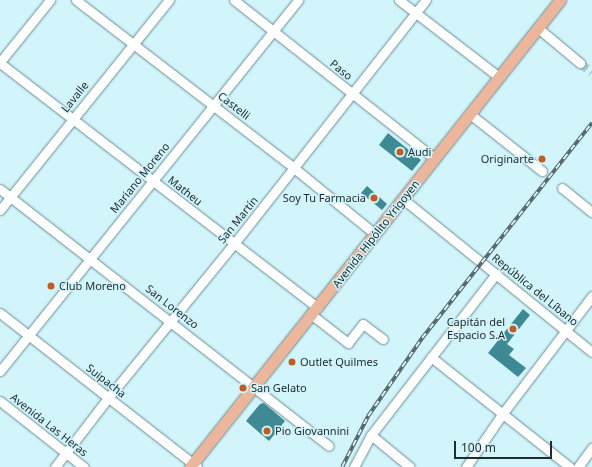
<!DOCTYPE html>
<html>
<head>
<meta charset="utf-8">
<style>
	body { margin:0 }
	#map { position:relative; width:592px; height:467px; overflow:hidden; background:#d2f5fb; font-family:"Noto Sans",sans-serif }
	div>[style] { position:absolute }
	.building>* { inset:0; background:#3f8994 }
	.minor-tunnel>* { height:9px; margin-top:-4.5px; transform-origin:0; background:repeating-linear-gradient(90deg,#aecdd2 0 9px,transparent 0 13.5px) }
	.roads { filter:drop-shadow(0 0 1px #6b8c91) drop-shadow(0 0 1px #6b8c91) }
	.minor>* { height:9px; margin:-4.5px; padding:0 4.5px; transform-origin:4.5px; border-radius:4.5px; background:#fff }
	.major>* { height:11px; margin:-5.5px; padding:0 5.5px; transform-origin:5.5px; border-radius:5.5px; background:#ecb69c }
	.rail>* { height:3.5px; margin-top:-1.75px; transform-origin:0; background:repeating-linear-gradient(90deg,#d2f5fb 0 6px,#4d5f63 0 12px); box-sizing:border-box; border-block:1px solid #4d5f63 }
	.dots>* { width:11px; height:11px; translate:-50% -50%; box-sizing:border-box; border:2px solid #d2f5fb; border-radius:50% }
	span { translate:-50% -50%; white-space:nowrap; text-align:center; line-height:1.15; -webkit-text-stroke:3px #d2f5fb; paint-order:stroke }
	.street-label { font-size:11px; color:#202d30 }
	.poi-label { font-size:11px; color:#202d30 }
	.left { translate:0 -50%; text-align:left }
	.right { translate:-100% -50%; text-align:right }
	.scale { position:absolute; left:454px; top:441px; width:98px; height:18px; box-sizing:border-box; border:2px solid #202d30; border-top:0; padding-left:5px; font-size:12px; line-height:14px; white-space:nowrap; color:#202d30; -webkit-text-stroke:3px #d2f5fb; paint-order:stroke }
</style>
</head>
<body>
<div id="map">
	<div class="building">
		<div style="clip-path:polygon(388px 133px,421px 160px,412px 171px,379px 145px)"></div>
		<div style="clip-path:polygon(367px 186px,387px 204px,382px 210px,361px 193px)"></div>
		<div style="clip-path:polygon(523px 309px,530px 315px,507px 344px,514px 349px,509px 355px,526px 368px,518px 377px,488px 353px)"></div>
		<div style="clip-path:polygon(264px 403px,285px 421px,269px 441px,246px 421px,260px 404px)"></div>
	</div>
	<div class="minor-tunnel">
		<div style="left:580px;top:63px;width:15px;rotate:37deg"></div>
	</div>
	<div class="roads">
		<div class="minor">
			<div style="left:76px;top:0;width:275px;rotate:37.6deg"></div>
			<div style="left:294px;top:168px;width:104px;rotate:39.2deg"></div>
			<div style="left:234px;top:0;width:256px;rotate:38.3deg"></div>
			<div style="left:399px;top:0;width:126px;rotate:37.6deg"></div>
			<div style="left:538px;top:28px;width:55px;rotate:39.8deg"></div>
			<div style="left:0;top:62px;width:80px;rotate:-51.1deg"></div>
			<div style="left:0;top:63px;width:401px;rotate:37.6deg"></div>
			<div style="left:470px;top:114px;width:92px;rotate:38.4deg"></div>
			<div style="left:562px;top:188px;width:38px;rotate:39deg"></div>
			<div style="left:0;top:189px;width:417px;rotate:38deg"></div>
			<div style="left:403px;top:199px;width:243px;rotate:39deg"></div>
			<div style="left:0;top:210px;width:270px;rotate:-51.2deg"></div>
			<div style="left:0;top:313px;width:250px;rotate:38deg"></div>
			<div style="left:312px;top:315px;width:46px;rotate:37.9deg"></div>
			<div style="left:348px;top:343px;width:24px;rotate:-52deg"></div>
			<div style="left:363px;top:324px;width:25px;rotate:37deg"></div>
			<div style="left:431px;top:357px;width:177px;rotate:38.4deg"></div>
			<div style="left:0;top:371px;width:476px;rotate:-51.2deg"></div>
			<div style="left:0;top:401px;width:107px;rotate:38.2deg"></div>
			<div style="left:371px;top:435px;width:50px;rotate:39.4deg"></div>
			<div style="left:55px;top:467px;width:87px;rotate:-52.5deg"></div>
			<div style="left:108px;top:398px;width:198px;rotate:-50.8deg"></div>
			<div style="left:233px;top:245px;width:312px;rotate:-51.8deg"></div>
			<div style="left:354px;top:467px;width:36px;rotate:-62deg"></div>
			<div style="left:371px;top:435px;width:204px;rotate:-52.2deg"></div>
			<div style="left:466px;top:467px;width:65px;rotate:-55.6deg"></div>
			<div style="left:503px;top:413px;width:147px;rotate:-52.7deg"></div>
			<div style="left:578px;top:467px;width:24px;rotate:-54deg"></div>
		</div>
		<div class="major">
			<div style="left:190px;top:467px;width:596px;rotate:-51.61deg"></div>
		</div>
	</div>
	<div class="rail">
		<div style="left:342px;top:467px;width:57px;rotate:-63deg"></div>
		<div style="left:368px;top:416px;width:95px;rotate:-55.3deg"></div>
		<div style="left:422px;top:338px;width:274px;rotate:-51.7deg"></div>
	</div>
	<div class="dots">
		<div style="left:400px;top:152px;background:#c05d24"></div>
		<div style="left:542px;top:159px;background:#c05d24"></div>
		<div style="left:374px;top:198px;background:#c05d24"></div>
		<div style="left:51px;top:286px;background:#c05d24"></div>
		<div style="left:513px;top:329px;background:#c05d24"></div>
		<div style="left:292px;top:362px;background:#c05d24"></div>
		<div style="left:243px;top:388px;background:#c05d24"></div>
		<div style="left:267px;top:431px;background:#c05d24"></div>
	</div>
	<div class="street-label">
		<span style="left:341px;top:70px;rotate:39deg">Paso</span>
		<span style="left:75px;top:97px;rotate:-51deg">Lavalle</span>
		<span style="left:234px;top:106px;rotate:38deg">Castelli</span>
		<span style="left:140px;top:178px;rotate:-51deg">Mariano Moreno</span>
		<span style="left:185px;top:191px;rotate:38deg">Matheu</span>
		<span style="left:238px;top:220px;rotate:-51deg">San Martín</span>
		<span style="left:376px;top:234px;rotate:-52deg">Avenida Hipólito Yrigoyen</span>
		<span style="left:535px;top:290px;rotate:39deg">República del Líbano</span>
		<span style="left:172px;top:307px;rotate:38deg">San Lorenzo</span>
		<span style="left:106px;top:381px;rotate:38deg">Suipacha</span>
		<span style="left:49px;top:425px;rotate:38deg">Avenida Las Heras</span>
	</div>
	<div class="poi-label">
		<span class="left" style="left:408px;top:152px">Audi</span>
		<span class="right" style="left:534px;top:159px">Originarte</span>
		<span class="right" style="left:366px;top:198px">Soy Tu Farmacia</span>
		<span class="left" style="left:59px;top:286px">Club Moreno</span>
		<span class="right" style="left:505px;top:329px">Capitán del<br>Espacio S.A</span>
		<span class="left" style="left:300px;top:362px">Outlet Quilmes</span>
		<span class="left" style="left:251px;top:388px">San Gelato</span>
		<span class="left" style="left:275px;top:431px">Pio Giovannini</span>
	</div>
	<div class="scale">100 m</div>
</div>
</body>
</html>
